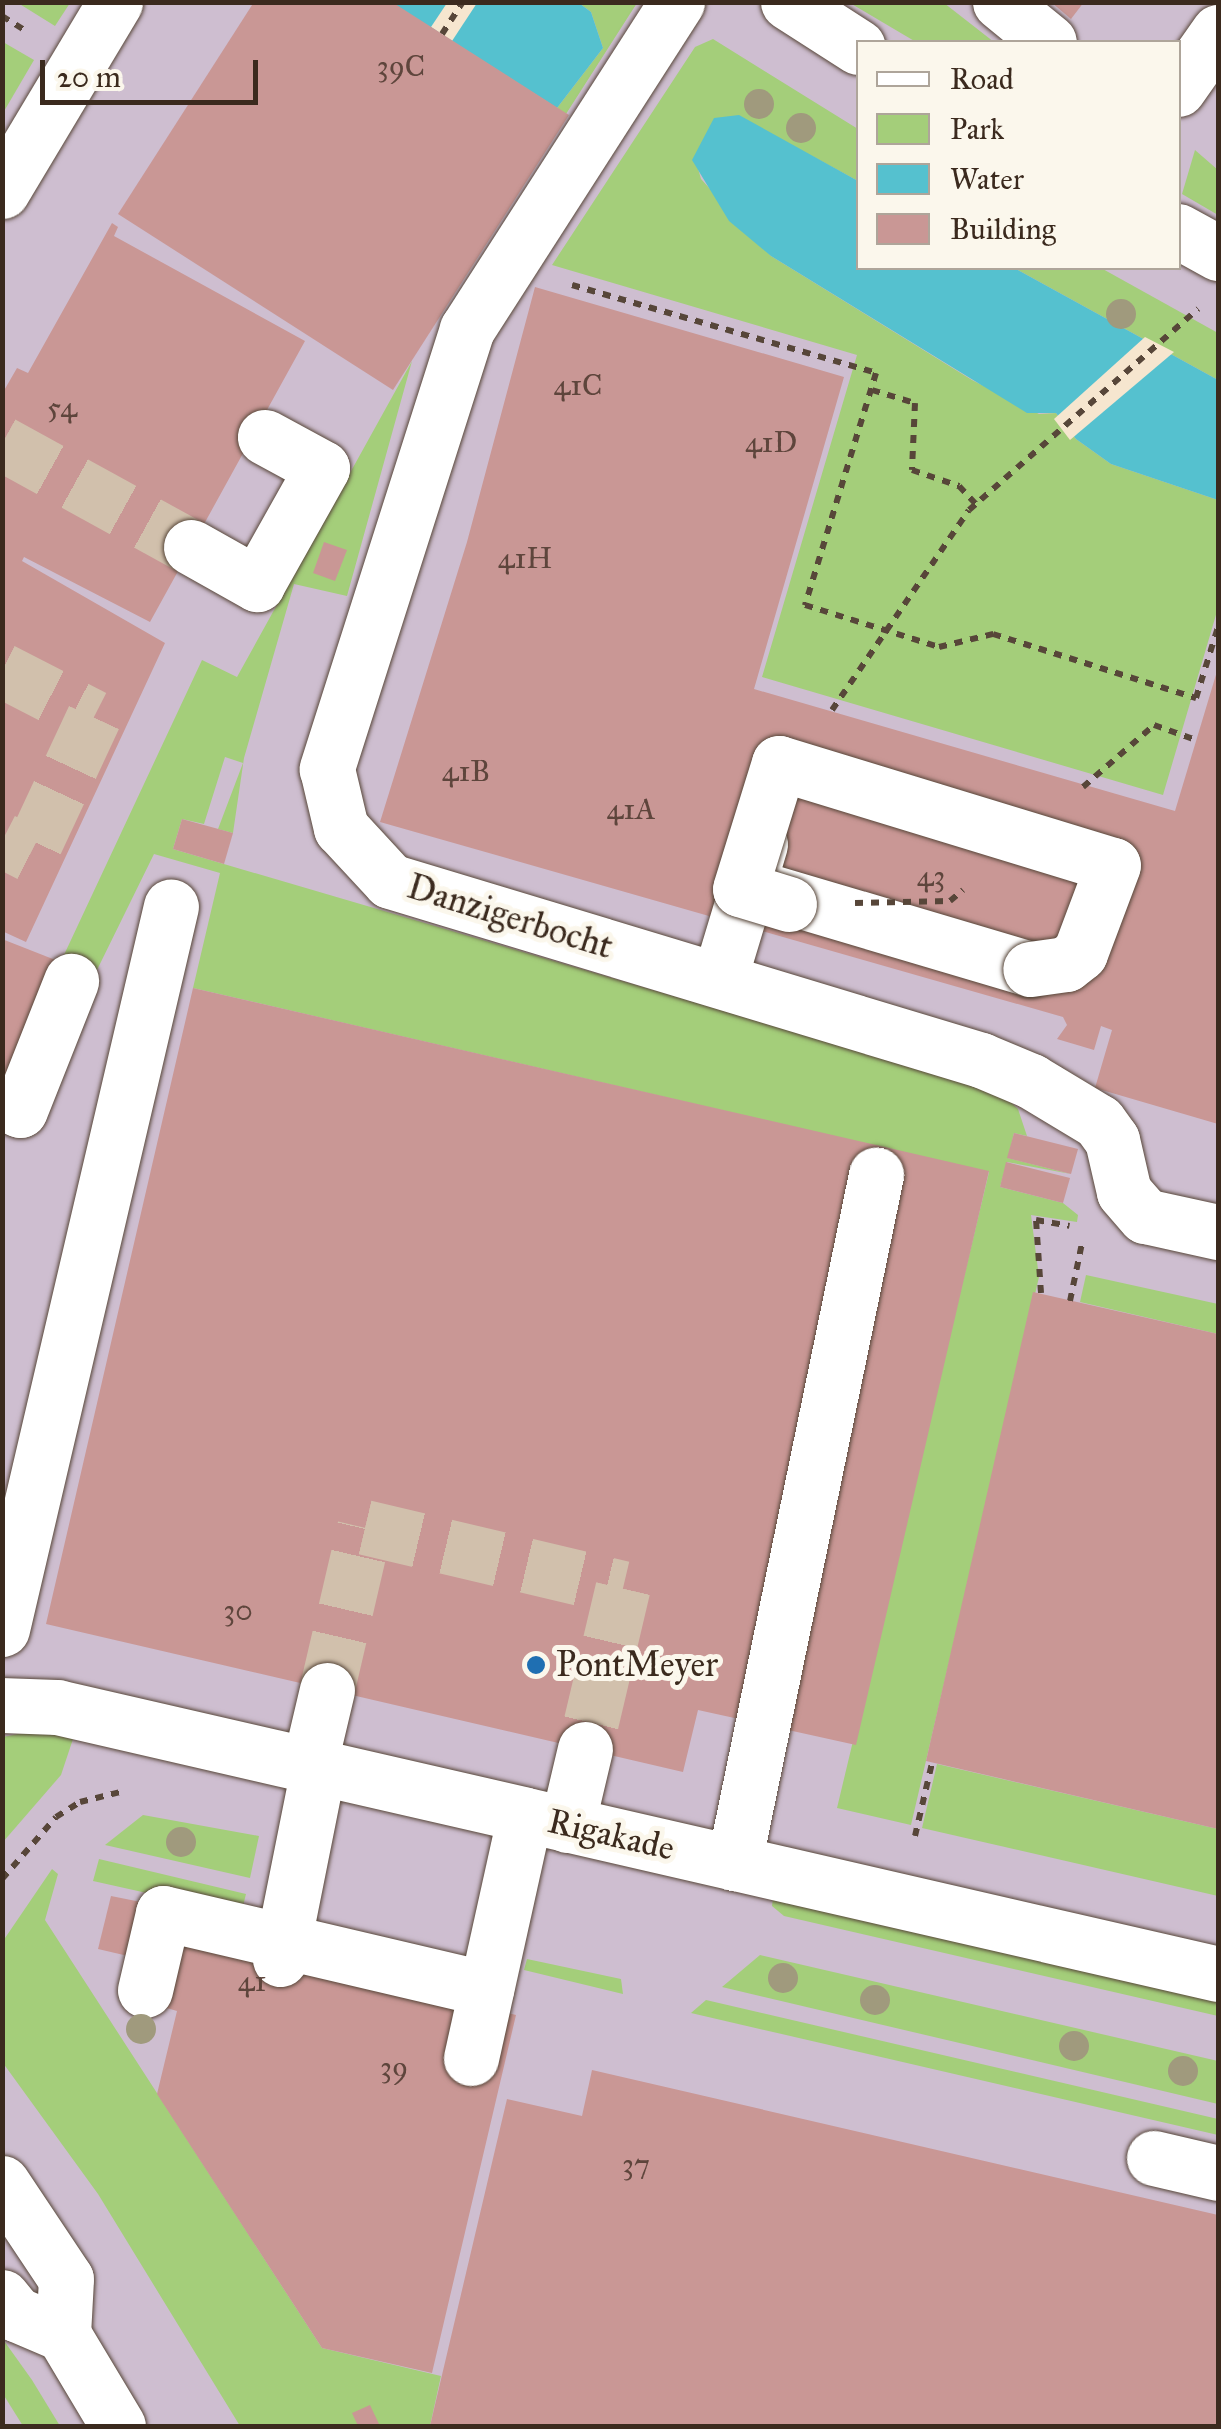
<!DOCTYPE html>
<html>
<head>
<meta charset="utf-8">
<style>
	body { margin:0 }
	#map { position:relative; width:1221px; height:2429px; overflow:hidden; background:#f6e6cf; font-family:"IM FELL Great Primer",serif }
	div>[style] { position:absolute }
	.industrial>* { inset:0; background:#cebed0 }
	.green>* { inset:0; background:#a4ce7a }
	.water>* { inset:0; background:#55c1cf }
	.pier>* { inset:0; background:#f6e6cf }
	.building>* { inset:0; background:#c99795 }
	.minor-tunnel>* { height:55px; margin-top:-27.5px; transform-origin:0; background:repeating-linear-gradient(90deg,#d1c0ac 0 55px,transparent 0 83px) }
	.path>* { height:6px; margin-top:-3px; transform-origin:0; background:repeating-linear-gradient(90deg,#574639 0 8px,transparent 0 16px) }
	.roads { filter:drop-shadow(0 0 2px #574639) drop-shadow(0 0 2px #574639) }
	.minor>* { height:55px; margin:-27.5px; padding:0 27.5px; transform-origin:27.5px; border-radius:27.5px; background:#fff }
	.path-bridge>* { height:6px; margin-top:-3px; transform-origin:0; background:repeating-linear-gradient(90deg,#574639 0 8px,transparent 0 16px) }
	.bridges { filter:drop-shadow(0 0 2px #574639) drop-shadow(0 0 2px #574639) }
	.minor-bridge>* { height:55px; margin:-27.5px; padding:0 27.5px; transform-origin:27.5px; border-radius:27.5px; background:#fff }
	.trees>* { width:30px; height:30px; margin:-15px; border-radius:50%; background:#a09a7d }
	.dots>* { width:28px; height:28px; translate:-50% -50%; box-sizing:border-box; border:5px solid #fbf7ec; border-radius:50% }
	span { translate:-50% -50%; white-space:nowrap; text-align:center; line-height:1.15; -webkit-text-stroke:10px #fbf7ec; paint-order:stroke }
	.number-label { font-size:30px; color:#5e453c }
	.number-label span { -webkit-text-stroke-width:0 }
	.street-label { font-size:35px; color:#3b2a1e }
	.poi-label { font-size:35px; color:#3b2a1e }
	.left { translate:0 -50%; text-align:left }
	.frame { position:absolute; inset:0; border:5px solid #3b2a1e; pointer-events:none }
	.legend { position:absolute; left:856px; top:40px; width:325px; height:230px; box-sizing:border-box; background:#fbf7ec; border:2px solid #aea59a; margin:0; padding:12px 18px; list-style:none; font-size:30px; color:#3b2a1e }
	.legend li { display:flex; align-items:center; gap:20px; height:50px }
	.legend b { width:50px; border:2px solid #aea59a }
	.scale { position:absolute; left:40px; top:60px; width:218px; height:45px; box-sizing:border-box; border:5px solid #3b2a1e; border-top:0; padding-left:12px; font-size:30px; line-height:35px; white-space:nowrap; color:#3b2a1e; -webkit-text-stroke:8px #fbf7ec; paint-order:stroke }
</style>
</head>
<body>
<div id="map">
	<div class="industrial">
		<div style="clip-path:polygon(evenodd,3px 3px,1218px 3px,1218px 2426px,3px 2426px,3px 3px,858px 42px,1178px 42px,1178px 268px,858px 268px,858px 42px)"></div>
	</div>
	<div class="green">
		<div style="clip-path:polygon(18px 3px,70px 3px,55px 26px)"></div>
		<div style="clip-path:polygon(579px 3px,637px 3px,566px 114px,557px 108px,603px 48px,591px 12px)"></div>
		<div style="clip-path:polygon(850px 3px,944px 3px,994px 42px,916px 42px)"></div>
		<div style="clip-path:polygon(713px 39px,858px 129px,858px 181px,812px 156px,710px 130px,697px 165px,701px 179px,771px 256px,972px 380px,1039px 414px,1056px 413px,1076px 439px,1111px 464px,1218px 500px,1218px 608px,1163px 795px,762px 677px,857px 355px,552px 265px,695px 47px)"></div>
		<div style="clip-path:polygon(3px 42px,34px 60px,3px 113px)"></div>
		<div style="clip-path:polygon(1195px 150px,1218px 170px,1218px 215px,1182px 194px)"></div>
		<div style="clip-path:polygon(1014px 268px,1101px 268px,1218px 333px,1218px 380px)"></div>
		<div style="clip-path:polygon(412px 361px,347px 596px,294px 584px,244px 758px,233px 833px,218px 829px,243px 763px,225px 757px,204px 824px,182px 819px,173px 849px,1000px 1092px,1018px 1109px,1027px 1136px,1014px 1133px,1008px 1158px,1071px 1174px,1007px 1162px,1000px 1187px,1063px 1203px,1078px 1215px,1077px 1222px,1031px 1215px,1039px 1277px,911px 1825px,837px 1808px,989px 1172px,193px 988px,220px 873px,154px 854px,96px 972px,63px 957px,202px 660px,237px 677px)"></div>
		<div style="clip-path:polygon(1086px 1275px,1218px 1304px,1218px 1334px,1080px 1302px)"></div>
		<div style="clip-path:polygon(33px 1731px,74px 1736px,61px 1775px,3px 1842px,3px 1737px)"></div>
		<div style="clip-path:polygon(937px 1764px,1218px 1829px,1218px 1896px,922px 1828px)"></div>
		<div style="clip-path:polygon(143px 1815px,259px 1836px,250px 1878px,105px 1845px)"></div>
		<div style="clip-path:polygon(99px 1859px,246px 1894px,241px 1914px,93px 1881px)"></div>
		<div style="clip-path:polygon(52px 1869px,58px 1874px,45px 1920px,322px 2348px,441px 2376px,430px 2426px,240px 2426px,98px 2194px,3px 2063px,3px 1941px)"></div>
		<div style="clip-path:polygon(773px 1898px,1218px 2000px,1218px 2016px,784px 1916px,772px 1906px)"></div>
		<div style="clip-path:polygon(760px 1955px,1218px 2061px,1218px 2104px,722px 1987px)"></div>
		<div style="clip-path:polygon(527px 1959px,621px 1979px,623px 1994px,524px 1970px)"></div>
		<div style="clip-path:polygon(706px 2000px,1218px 2119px,1218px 2135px,691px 2013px)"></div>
		<div style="clip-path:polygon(2px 2338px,32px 2380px,60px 2426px,23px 2426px,3px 2394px)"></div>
	</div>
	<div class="water">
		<div style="clip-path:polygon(392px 3px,579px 3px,591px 12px,603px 48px,557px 108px)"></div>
		<div style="clip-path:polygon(739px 115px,858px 181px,858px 268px,1014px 268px,1218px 380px,1218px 500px,1111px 464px,1076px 439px,1056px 413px,1027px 413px,771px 256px,729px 221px,692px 160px,714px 118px)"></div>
	</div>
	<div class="pier">
		<div style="clip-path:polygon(447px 3px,477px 3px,452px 41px,431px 27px)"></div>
		<div style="clip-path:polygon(1145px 337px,1174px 352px,1070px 440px,1054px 419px)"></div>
	</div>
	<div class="building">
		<div style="clip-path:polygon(254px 2px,392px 2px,569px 115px,393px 390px,118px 214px)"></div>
		<div style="clip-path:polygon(1051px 2px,1084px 2px,1071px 19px)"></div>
		<div style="clip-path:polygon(112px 223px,118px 227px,114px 236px,305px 341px,150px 622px,24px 557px,22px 561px,165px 643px,26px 942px,2px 931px,2px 394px,17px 368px,28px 373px)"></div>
		<div style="clip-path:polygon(535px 287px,844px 377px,754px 689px,1175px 811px,1218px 668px,1218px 1124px,1095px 1088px,1112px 1030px,1101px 1026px,1094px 1050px,1057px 1039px,1067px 1025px,1063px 1017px,380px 822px,467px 542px)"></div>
		<div style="clip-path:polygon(324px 542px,347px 550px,335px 581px,313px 573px)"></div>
		<div style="clip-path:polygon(182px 819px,233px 833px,224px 864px,173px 849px)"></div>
		<div style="clip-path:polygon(2px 939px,63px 963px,2px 1114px)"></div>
		<div style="clip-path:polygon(193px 988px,989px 1171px,856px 1745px,698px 1710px,683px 1772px,46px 1624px)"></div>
		<div style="clip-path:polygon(1014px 1133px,1078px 1149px,1071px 1174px,1007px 1158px)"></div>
		<div style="clip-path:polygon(1006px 1162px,1070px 1178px,1063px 1203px,1000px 1187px)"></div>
		<div style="clip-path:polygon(1033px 1292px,1218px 1334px,1218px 1829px,926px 1761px)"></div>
		<div style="clip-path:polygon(111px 1896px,141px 1902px,128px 1956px,98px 1949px)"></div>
		<div style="clip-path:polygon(176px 1934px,516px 2015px,432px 2373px,322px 2348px,157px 2094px,177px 2011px,160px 2006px)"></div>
		<div style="clip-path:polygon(592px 2070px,1218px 2215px,1218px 2426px,430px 2426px,507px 2099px,582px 2116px)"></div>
		<div style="clip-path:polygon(370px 2405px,379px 2424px,358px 2426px,352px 2413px)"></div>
	</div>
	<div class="minor-tunnel">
		<div style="left:2px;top:443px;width:216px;rotate:28.8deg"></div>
		<div style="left:2px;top:670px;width:103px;rotate:27.1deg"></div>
		<div style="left:94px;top:717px;width:151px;rotate:115deg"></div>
		<div style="left:30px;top:854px;width:31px;rotate:-153deg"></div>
		<div style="left:327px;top:1690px;width:167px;rotate:-76.9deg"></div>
		<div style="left:365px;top:1527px;width:265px;rotate:13.3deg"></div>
		<div style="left:623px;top:1588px;width:165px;rotate:103.3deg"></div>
	</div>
	<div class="path">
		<div style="left:2px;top:16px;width:25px;rotate:32deg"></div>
		<div style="left:442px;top:34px;width:38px;rotate:-57deg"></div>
		<div style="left:572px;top:285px;width:316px;rotate:16.1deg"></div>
		<div style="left:876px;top:373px;width:243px;rotate:107deg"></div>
		<div style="left:805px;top:605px;width:140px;rotate:17.4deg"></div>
		<div style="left:939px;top:647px;width:56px;rotate:-13.5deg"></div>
		<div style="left:993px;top:634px;width:213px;rotate:17.5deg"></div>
		<div style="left:1196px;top:698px;width:74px;rotate:-72.8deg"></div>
		<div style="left:872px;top:390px;width:45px;rotate:16.8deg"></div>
		<div style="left:915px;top:403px;width:67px;rotate:92.6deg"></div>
		<div style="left:912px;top:470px;width:50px;rotate:18.8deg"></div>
		<div style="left:959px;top:486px;width:25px;rotate:47deg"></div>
		<div style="left:1041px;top:1293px;width:73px;rotate:-93.9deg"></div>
		<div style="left:1036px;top:1220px;width:34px;rotate:10deg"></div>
		<div style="left:1070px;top:1301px;width:59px;rotate:-78.3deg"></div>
		<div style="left:915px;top:1836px;width:75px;rotate:-76.9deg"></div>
		<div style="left:2px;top:1879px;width:82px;rotate:-48.9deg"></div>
		<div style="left:56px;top:1817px;width:28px;rotate:-32deg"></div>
		<div style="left:80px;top:1802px;width:41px;rotate:-14deg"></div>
	</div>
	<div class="roads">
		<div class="minor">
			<div style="left:677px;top:2px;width:389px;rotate:122.7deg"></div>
			<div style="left:467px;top:329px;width:462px;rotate:107.7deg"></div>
			<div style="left:327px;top:769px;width:61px;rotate:76.7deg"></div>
			<div style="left:341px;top:828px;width:72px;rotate:47.2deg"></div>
			<div style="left:390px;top:881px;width:618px;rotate:16.85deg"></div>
			<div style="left:981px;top:1060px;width:54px;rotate:22.8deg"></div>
			<div style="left:1031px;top:1081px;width:79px;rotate:31.1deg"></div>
			<div style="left:1099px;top:1122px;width:22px;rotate:54deg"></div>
			<div style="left:1112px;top:1140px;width:53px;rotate:77deg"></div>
			<div style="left:1124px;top:1192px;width:32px;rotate:49deg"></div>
			<div style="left:1145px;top:1216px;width:75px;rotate:12.4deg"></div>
			<div style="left:788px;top:2px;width:83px;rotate:32.7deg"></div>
			<div style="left:1000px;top:2px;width:63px;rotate:39.2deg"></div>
			<div style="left:1178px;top:89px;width:70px;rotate:-54.9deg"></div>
			<div style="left:2px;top:191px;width:220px;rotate:-59.1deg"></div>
			<div style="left:1178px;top:231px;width:46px;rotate:28.8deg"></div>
			<div style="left:191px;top:547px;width:76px;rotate:29.3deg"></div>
			<div style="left:257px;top:584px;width:133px;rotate:-60.7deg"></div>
			<div style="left:322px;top:468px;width:65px;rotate:-151.5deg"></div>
			<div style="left:747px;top:885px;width:295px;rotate:16.5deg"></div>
			<div style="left:719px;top:980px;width:142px;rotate:-73.2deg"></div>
			<div style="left:7px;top:1104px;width:14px;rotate:25deg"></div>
			<div style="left:20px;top:1110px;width:139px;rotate:-68.4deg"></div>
			<div style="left:2px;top:1629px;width:742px;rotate:-76.84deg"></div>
			<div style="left:2px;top:1705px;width:55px;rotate:2.1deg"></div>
			<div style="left:57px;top:1707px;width:1191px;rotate:12.95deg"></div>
			<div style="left:309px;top:1766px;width:78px;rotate:-76.7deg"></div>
			<div style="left:567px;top:1825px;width:78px;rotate:-76.7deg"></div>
			<div style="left:734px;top:1863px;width:703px;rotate:-78.34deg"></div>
			<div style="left:280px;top:1959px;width:195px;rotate:-78.7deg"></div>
			<div style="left:145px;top:1990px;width:79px;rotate:-76.8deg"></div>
			<div style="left:163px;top:1913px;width:332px;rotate:13.2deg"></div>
			<div style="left:471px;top:2058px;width:249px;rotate:-77.5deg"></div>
			<div style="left:1154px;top:2158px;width:66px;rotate:13.2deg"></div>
			<div style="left:2px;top:2183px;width:115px;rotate:56.3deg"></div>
			<div style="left:66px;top:2279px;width:55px;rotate:93.1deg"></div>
			<div style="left:63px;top:2334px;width:107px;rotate:59.1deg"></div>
			<div style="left:2px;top:2297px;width:22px;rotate:51deg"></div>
			<div style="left:16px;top:2314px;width:51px;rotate:23.1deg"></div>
		</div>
	</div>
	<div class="path-bridge">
		<div style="left:832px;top:710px;width:242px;rotate:-55.6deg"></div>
		<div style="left:969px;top:510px;width:305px;rotate:-41.3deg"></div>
		<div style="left:1083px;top:787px;width:94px;rotate:-41.1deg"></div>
		<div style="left:1154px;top:725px;width:45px;rotate:19.7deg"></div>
		<div style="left:855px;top:903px;width:95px;rotate:-1.2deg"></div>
		<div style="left:950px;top:901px;width:17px;rotate:-40deg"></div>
	</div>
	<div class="bridges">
		<div class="minor-bridge">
			<div style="left:789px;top:904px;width:51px;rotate:-163deg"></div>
			<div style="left:740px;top:889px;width:132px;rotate:-72.8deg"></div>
			<div style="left:779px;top:763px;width:349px;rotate:17deg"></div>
			<div style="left:1113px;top:865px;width:94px;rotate:110.6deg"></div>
			<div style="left:1080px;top:953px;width:18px;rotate:142deg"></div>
			<div style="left:1066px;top:964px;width:36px;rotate:172deg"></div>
		</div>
	</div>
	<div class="trees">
		<div style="left:759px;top:104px"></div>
		<div style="left:801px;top:128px"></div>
		<div style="left:1121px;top:314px"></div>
		<div style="left:181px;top:1842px"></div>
		<div style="left:783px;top:1978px"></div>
		<div style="left:875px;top:2000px"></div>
		<div style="left:141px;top:2029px"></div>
		<div style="left:1074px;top:2046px"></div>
		<div style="left:1183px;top:2071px"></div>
	</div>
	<div class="dots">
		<div style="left:536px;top:1665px;background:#1f6fb2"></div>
	</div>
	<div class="number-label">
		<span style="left:401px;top:66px">39C</span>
		<span style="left:578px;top:385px">41C</span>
		<span style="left:62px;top:407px">54</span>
		<span style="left:771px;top:442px">41D</span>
		<span style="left:525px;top:558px">41H</span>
		<span style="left:466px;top:771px">41B</span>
		<span style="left:631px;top:809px">41A</span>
		<span style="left:931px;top:876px">43</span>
		<span style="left:238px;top:1610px">30</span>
		<span style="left:252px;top:1981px">41</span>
		<span style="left:394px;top:2067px">39</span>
		<span style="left:636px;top:2164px">37</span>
	</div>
	<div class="street-label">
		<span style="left:510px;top:917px;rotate:17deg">Danzigerbocht</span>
		<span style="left:611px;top:1835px;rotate:13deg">Rigakade</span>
	</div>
	<div class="poi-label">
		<span class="left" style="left:556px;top:1665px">PontMeyer</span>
	</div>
	<div class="frame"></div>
	<ul class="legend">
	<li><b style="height:12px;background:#fff"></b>Road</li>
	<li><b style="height:28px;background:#a4ce7a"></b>Park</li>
	<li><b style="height:28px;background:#55c1cf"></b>Water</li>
	<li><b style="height:28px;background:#c99795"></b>Building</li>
	</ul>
	<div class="scale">20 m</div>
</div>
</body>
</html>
